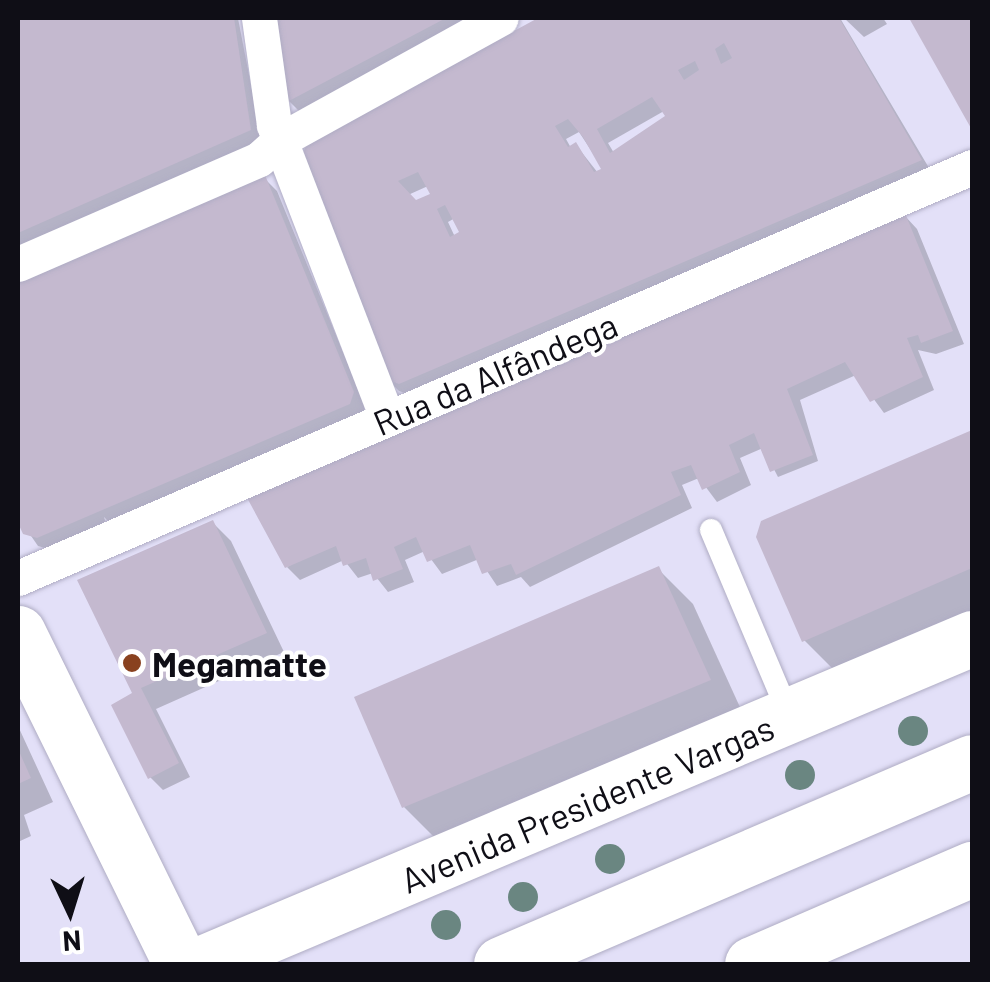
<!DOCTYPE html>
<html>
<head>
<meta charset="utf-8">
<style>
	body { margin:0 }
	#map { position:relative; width:990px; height:982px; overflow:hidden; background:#e3e0f8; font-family:Barlow,sans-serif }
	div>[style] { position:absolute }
	.shadow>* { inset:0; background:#0003 }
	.building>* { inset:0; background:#c4b9cf }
	.roads { filter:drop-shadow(0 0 2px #afacc4) drop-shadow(0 0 2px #afacc4) }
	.service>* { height:22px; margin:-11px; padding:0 11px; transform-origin:11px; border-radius:11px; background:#fff }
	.pedestrian>* { height:35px; margin:-17.5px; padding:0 17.5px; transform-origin:17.5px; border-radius:17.5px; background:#fff }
	.secondary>* { height:55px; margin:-27.5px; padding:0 27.5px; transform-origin:27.5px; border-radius:27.5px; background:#fff }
	.primary>* { height:55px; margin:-27.5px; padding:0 27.5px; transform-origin:27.5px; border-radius:27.5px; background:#fff }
	.trees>* { width:30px; height:30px; margin:-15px; border-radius:50%; background:#6a8681 }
	.dots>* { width:28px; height:28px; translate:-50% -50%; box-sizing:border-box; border:5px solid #fff; border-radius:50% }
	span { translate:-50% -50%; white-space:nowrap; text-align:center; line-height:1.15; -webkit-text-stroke:8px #fff; paint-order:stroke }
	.street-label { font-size:35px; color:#0f0e16 }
	.poi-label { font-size:35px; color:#0f0e16; font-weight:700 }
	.left { translate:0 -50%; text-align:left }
	.frame { position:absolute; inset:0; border:20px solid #0f0e16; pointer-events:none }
	.north { position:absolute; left:20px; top:862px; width:100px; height:100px; -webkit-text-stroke:8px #fff; paint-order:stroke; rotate:176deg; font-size:28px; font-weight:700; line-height:40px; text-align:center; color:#0f0e16 }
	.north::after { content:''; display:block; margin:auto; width:35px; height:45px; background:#0f0e16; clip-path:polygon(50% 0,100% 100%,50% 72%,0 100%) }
</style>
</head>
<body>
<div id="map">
	<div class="shadow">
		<div style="clip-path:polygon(18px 18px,238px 18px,262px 142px,18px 251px)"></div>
		<div style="clip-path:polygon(277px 18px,481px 18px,302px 114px,289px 101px)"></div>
		<div style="clip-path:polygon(evenodd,544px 18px,840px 18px,932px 173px,413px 396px,399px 391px,385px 377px,309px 145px,544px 18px,664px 111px,668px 117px,614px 153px,608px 143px,664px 111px,544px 18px,579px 132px,604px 170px,598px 173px,576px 145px,571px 148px,566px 139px,579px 132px,544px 18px,428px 186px,433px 195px,416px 203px,408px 195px,428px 186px,544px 18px,455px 218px,462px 234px,455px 237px,448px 222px,455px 218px)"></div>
		<div style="clip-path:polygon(844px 18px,883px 18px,887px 24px,864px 37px)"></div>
		<div style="clip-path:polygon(912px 18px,972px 18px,972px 125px)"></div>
		<div style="clip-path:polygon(264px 178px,277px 191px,365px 406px,362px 416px,117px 530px,104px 517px,107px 526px,52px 550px,38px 546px,18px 517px,18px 283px)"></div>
		<div style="clip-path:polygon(905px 216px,917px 229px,964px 344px,936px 354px,918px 350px,934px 390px,884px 413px,856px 375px,800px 400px,818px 461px,778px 477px,763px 448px,740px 458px,751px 485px,717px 502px,699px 478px,682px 485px,692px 508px,530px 587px,521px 577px,497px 586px,479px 559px,442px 574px,425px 551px,405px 560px,414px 582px,388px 592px,373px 573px,358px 578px,344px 560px,300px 580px,287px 567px)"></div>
		<div style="clip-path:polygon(972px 433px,972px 617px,839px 675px,804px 640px,763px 523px)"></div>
		<div style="clip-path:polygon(213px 523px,231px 541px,284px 652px,156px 709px,190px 777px,163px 790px,150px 777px,136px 694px)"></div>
		<div style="clip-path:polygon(658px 569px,693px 604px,744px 716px,439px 842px,404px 807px)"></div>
		<div style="clip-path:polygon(18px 726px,53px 802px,24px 815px,31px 836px,18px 842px)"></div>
	</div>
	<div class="building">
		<div style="clip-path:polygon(18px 18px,234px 18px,251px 130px,18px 233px)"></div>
		<div style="clip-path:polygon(275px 18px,446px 18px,287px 102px)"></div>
		<div style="clip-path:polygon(evenodd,538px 18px,839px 18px,922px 160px,399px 384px,383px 378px,302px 156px,307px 143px,538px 18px,724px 43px,732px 58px,721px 64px,715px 49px,724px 43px,538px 18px,695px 61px,699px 70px,684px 80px,678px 70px,695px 61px,538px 18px,652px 97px,665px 116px,610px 153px,597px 129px,652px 97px,538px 18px,568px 119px,583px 137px,601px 169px,594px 172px,576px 142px,568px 147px,555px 126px,568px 119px,538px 18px,418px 172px,430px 194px,416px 200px,398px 181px,418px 172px,538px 18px,445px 205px,459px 232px,450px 237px,437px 209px,445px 205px)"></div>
		<div style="clip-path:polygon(909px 18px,972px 18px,972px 130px)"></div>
		<div style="clip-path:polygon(265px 175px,354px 392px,350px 404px,37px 538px,23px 534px,18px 523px,18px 280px)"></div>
		<div style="clip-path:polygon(905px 213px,953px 331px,921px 343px,918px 335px,907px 338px,923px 377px,870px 402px,845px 362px,787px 389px,813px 455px,770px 472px,754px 433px,729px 445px,740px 472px,702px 490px,691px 465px,671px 472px,681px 495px,516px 575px,511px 564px,482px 574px,470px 545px,427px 562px,416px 537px,394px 547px,403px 569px,373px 581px,366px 558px,343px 566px,336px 546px,285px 568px,245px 494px)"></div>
		<div style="clip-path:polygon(972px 430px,972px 568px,802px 642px,756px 537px,761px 521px)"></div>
		<div style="clip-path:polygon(213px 520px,267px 633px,141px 688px,179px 763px,148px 779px,111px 705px,132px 693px,77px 580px)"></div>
		<div style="clip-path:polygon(659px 566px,711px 680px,402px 808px,354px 697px)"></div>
		<div style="clip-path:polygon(18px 749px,31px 778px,18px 784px)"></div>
	</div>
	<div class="roads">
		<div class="service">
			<div style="left:711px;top:530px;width:203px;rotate:67.1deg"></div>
		</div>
		<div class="pedestrian">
			<div style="left:259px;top:18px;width:108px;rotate:82deg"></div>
			<div style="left:274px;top:125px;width:314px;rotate:68.9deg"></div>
			<div style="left:18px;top:264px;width:263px;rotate:-23.5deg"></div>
			<div style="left:259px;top:159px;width:28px;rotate:-42deg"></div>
			<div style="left:280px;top:140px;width:252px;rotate:-28.9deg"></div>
			<div style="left:18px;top:578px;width:1039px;rotate:-23.31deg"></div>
		</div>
		<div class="secondary">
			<div style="left:200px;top:964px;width:838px;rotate:-22.89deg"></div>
		</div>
		<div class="primary">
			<div style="left:18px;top:633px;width:369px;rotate:63.8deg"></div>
			<div style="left:501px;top:964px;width:512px;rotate:-23.21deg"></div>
			<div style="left:752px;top:964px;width:240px;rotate:-23.4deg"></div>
		</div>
	</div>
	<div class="trees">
		<div style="left:913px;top:731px"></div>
		<div style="left:800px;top:775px"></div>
		<div style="left:610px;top:859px"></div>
		<div style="left:523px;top:897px"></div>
		<div style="left:446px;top:925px"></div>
	</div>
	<div class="dots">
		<div style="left:132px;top:663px;background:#89411f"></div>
	</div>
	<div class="street-label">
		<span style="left:495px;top:373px;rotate:-23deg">Rua da Alfândega</span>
		<span style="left:587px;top:803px;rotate:-23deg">Avenida Presidente Vargas</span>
	</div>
	<div class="poi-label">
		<span class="left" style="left:152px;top:663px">Megamatte</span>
	</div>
	<div class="frame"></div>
	<div class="north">N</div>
</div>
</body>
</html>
